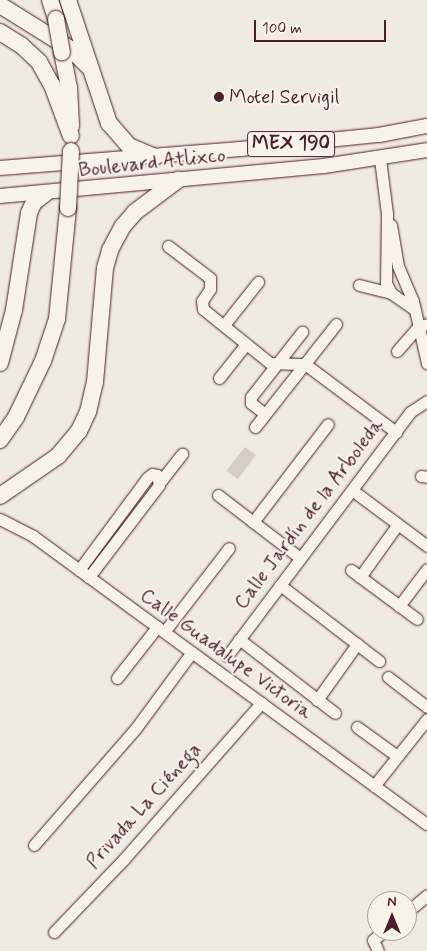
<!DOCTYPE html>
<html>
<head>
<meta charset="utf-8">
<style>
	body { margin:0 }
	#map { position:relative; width:427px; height:951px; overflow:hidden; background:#f0ebe0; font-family:Mynerve,sans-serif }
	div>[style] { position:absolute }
	.green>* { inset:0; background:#d8cdc6 }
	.roads { filter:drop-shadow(0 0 1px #4a1f2b) drop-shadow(0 0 1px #4a1f2b) }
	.minor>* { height:11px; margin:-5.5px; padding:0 5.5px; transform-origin:5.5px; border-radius:5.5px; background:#f7f3e8 }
	.major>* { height:14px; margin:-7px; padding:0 7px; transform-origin:7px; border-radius:7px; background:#f7f3e8 }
	.highway>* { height:16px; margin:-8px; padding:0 8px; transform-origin:8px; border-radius:8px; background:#f7f3e8 }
	.bridges { filter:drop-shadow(0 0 1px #4a1f2b) drop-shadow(0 0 1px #4a1f2b) }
	.highway-bridge>* { height:16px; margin:-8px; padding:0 8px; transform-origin:8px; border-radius:8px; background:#f7f3e8 }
	.dots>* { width:14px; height:14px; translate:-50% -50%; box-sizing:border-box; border:2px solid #f7f3e8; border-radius:50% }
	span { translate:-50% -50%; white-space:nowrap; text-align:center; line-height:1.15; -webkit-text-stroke:4px #f7f3e8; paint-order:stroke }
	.shield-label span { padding:1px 4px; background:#f7f3e8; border:1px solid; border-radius:4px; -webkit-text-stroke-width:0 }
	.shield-label { font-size:19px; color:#4a1f2b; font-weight:700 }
	.poi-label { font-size:20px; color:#4a1f2b }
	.left { translate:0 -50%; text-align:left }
	.street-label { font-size:20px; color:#4a1f2b }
	.north { position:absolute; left:367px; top:891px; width:50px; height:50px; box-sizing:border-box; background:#f7f3e8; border:1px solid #b29e9c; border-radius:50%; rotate:0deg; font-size:14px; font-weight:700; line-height:20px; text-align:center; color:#4a1f2b }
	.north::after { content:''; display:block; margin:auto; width:18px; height:22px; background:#4a1f2b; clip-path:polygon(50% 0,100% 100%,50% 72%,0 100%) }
	.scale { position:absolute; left:254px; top:20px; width:132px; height:22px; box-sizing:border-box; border:2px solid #4a1f2b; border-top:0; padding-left:6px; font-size:15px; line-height:18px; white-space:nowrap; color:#4a1f2b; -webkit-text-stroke:4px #f7f3e8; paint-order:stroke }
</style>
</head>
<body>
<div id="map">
	<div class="green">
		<div style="clip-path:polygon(245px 447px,256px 455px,238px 479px,226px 471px)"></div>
	</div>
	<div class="roads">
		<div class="minor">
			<div style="left:380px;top:159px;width:55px;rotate:82.7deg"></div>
			<div style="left:387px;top:214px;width:69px;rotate:90.8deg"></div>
			<div style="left:386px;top:283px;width:11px;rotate:63deg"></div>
			<div style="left:391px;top:293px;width:28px;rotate:35deg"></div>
			<div style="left:391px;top:225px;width:42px;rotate:80.3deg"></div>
			<div style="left:398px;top:266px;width:38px;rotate:67deg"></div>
			<div style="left:413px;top:301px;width:64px;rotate:77.3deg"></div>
			<div style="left:168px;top:246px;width:53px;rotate:37.3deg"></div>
			<div style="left:210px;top:278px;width:11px;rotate:90deg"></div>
			<div style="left:210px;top:289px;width:14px;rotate:124deg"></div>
			<div style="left:202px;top:301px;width:8px;rotate:83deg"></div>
			<div style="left:203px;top:309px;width:86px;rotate:38.9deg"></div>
			<div style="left:270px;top:363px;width:35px;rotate:2deg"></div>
			<div style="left:305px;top:364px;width:114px;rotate:36.8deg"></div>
			<div style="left:359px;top:285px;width:33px;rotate:14deg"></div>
			<div style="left:224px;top:325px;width:55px;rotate:-51.7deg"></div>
			<div style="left:397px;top:351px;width:32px;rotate:-49deg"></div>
			<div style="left:418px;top:327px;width:9px;rotate:-18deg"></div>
			<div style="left:219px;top:378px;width:43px;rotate:-51.5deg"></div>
			<div style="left:265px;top:414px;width:18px;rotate:-142deg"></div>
			<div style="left:251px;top:403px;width:6px;rotate:-90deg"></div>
			<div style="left:251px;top:397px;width:83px;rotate:-51.9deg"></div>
			<div style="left:255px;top:427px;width:131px;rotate:-51.8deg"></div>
			<div style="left:421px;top:476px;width:6px;rotate:9deg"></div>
			<div style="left:160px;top:482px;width:36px;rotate:-52deg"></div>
			<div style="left:352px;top:490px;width:94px;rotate:36.7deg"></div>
			<div style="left:218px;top:495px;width:103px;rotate:37.5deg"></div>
			<div style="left:0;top:519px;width:37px;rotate:27deg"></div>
			<div style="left:33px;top:536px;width:488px;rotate:36.2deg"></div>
			<div style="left:253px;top:522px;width:123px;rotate:-52.6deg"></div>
			<div style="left:79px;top:570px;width:114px;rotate:-53.5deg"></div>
			<div style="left:147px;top:478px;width:6px;rotate:-39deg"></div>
			<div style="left:152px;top:474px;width:5px;rotate:11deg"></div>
			<div style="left:157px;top:475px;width:10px;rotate:79deg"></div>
			<div style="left:159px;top:485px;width:116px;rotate:127.3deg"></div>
			<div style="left:351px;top:570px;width:82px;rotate:36.6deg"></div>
			<div style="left:360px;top:577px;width:65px;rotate:-54.4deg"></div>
			<div style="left:280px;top:585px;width:125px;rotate:37.5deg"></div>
			<div style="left:399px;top:606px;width:46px;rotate:-52.9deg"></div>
			<div style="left:164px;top:632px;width:106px;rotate:-52.3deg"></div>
			<div style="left:239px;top:639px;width:121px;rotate:37.6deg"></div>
			<div style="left:227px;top:656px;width:305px;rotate:-53.1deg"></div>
			<div style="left:410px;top:412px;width:20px;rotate:-33deg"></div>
			<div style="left:388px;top:677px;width:49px;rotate:37.6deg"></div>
			<div style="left:117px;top:678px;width:65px;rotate:-51.9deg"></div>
			<div style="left:317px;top:700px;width:69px;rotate:-54.5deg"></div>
			<div style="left:357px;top:727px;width:49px;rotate:35.9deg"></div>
			<div style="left:374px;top:786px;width:85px;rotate:-51.7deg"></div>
			<div style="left:34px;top:845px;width:155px;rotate:-48.9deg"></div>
			<div style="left:136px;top:728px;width:94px;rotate:-53.6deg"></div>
			<div style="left:407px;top:912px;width:26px;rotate:-40deg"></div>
			<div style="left:54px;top:932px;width:101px;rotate:-46.2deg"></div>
			<div style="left:124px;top:859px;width:208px;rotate:-48.7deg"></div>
			<div style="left:378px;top:951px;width:12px;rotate:-114deg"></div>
			<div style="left:373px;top:940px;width:14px;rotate:-39deg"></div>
		</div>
		<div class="major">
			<div style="left:0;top:168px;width:241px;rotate:-4.5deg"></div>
			<div style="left:240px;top:149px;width:140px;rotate:-5.8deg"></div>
			<div style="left:379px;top:135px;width:49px;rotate:-10.6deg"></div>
			<div style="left:0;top:196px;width:325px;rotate:-5.3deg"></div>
			<div style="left:324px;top:166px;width:104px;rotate:-8.8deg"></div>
		</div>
		<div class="highway">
			<div style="left:50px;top:0;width:20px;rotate:72deg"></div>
			<div style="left:68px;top:0;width:130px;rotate:71.6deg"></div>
			<div style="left:109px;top:123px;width:30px;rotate:49deg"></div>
			<div style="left:129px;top:146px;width:28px;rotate:23deg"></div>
			<div style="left:0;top:5px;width:85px;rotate:32deg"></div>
			<div style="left:72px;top:50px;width:23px;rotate:45deg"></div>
			<div style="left:0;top:32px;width:25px;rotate:32deg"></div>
			<div style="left:21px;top:45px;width:25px;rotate:43deg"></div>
			<div style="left:39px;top:62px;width:26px;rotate:61deg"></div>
			<div style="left:52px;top:85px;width:54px;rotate:69.6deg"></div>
			<div style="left:62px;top:52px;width:36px;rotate:79deg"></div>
			<div style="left:69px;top:87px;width:39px;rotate:87deg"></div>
			<div style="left:0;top:363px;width:55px;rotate:-75.2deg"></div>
			<div style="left:14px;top:310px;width:98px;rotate:-81.2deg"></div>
			<div style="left:29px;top:213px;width:12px;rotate:-66deg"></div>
			<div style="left:34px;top:202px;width:15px;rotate:-37deg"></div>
			<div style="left:0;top:440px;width:28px;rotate:-55deg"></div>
			<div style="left:16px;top:417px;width:62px;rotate:-64.3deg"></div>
			<div style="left:43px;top:361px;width:44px;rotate:-71.6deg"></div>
			<div style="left:57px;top:319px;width:112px;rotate:-84.3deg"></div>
			<div style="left:0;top:496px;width:70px;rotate:-34.6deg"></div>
			<div style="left:58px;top:456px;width:33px;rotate:-50deg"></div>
			<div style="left:79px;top:431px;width:21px;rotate:-65deg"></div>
			<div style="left:88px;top:412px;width:31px;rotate:-77deg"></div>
			<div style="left:95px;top:382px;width:114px;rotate:-85deg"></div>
			<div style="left:105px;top:268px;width:19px;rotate:-74deg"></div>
			<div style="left:110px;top:250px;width:27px;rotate:-62deg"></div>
			<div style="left:123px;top:226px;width:18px;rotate:-49deg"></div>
			<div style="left:135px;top:212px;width:54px;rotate:-36.7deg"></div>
		</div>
	</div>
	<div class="bridges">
		<div class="highway-bridge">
			<div style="left:56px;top:19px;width:34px;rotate:80deg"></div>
			<div style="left:68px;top:208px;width:57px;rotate:-87deg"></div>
		</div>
	</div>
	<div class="dots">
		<div style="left:219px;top:97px;background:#4a1f2b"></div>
	</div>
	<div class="shield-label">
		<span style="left:291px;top:144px">MEX 190</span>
	</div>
	<div class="poi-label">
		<span class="left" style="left:229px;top:97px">Motel Servigil</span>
	</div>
	<div class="street-label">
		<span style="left:152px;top:163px;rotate:-6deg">Boulevard Atlixco</span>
		<span style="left:309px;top:514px;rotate:-53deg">Calle Jardín de la Arboleda</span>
		<span style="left:226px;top:654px;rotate:36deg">Calle Guadalupe Victoria</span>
		<span style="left:144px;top:806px;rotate:-48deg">Privada La Ciénega</span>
	</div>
	<div class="north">N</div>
	<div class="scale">100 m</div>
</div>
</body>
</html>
